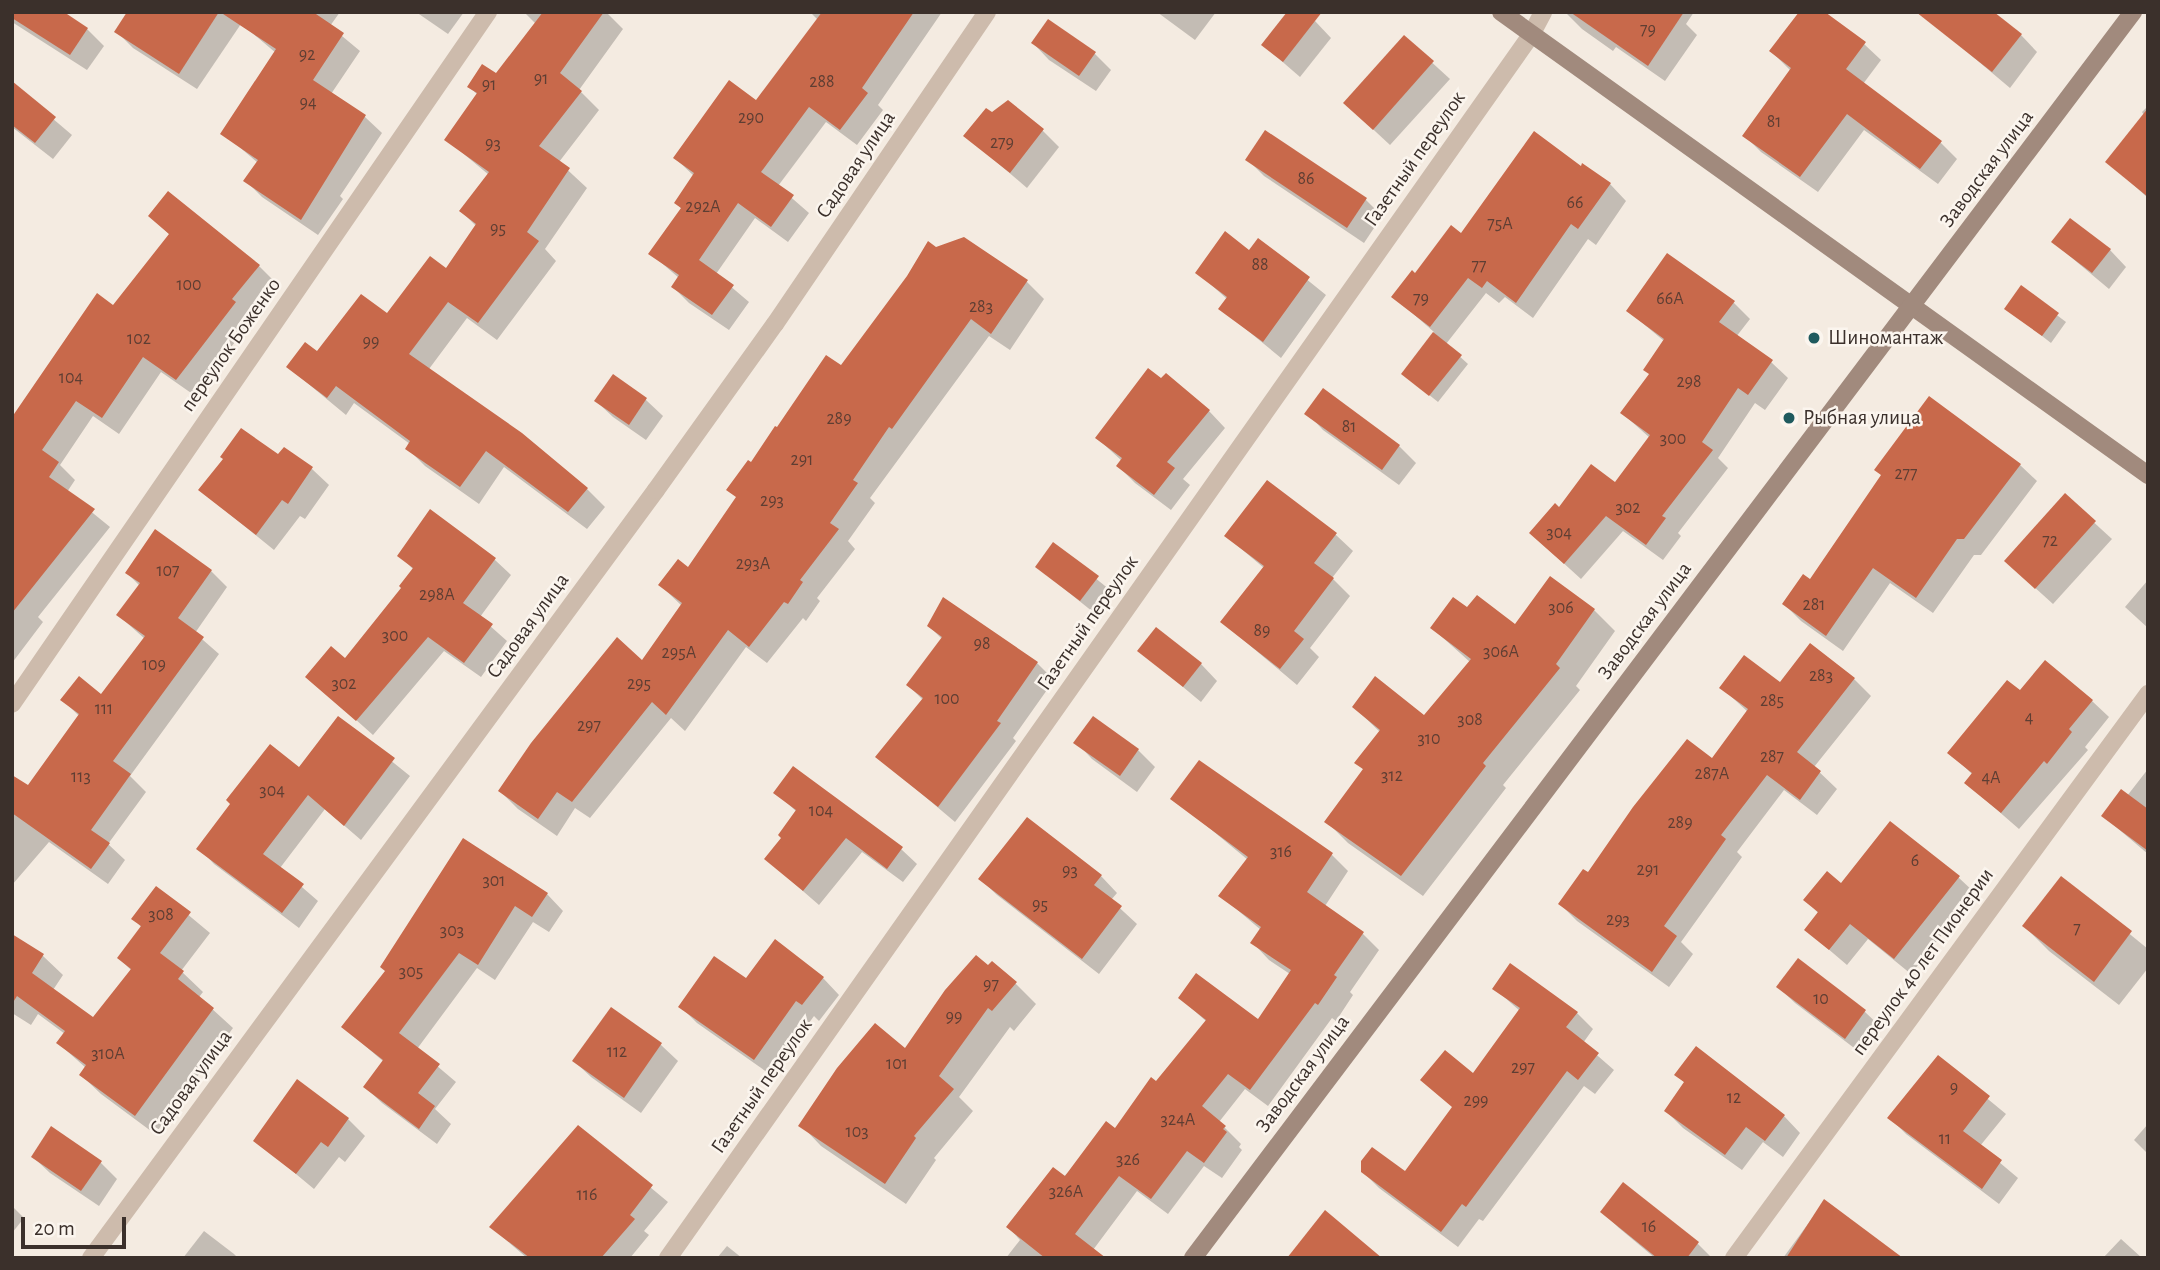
<!DOCTYPE html>
<html>
<head>
<meta charset="utf-8">
<style>
	body { margin:0 }
	#map { position:relative; width:2160px; height:1270px; overflow:hidden; background:#f4ebe1; font-family:"Alegreya Sans",sans-serif }
	div>[style] { position:absolute }
	.shadow>* { inset:0; background:#0003 }
	.building>* { inset:0; background:#c8694b }
	.street>* { height:18px; margin:-9px; padding:0 9px; transform-origin:9px; border-radius:9px; background:#cdbbac }
	.secondary>* { height:18px; margin:-9px; padding:0 9px; transform-origin:9px; border-radius:9px; background:#a18a7d }
	.dots>* { width:19px; height:19px; translate:-50% -50%; box-sizing:border-box; border:4px solid #fbf5ee; border-radius:50% }
	span { translate:-50% -50%; white-space:nowrap; text-align:center; line-height:1.15; -webkit-text-stroke:5px #fbf5ee; paint-order:stroke }
	.number-label { font-size:18px; color:#5e3e33 }
	.number-label span { -webkit-text-stroke-width:0 }
	.street-label { font-size:21px; color:#3b302b }
	.poi-label { font-size:21px; color:#3b302b }
	.left { translate:0 -50%; text-align:left }
	.frame { position:absolute; inset:0; border:14px solid #3b302b; pointer-events:none }
	.scale { position:absolute; left:21px; top:1217px; width:105px; height:32px; box-sizing:border-box; border:4px solid #3b302b; border-top:0; padding-left:9px; font-size:21px; line-height:24px; white-space:nowrap; color:#3b302b; -webkit-text-stroke:5px #fbf5ee; paint-order:stroke }
</style>
</head>
<body>
<div id="map">
	<div class="shadow">
		<div style="clip-path:polygon(12px 12px,87px 29px,104px 46px,87px 70px,12px 22px)"></div>
		<div style="clip-path:polygon(129px 12px,240px 12px,245px 18px,197px 89px,133px 48px,117px 32px)"></div>
		<div style="clip-path:polygon(254px 12px,340px 12px,330px 26px,360px 51px,331px 94px,365px 117px,382px 133px,340px 196px,343px 199px,318px 235px,262px 197px,245px 180px,258px 163px,223px 133px,276px 53px,245px 27px)"></div>
		<div style="clip-path:polygon(416px 12px,464px 12px,448px 34px)"></div>
		<div style="clip-path:polygon(524px 12px,606px 12px,623px 29px,579px 90px,599px 110px,559px 162px,587px 188px,545px 249px,556px 261px,497px 340px,467px 318px,429px 369px,587px 489px,605px 507px,587px 529px,504px 467px,479px 504px,425px 466px,407px 448px,410px 444px,354px 403px,346px 415px,288px 367px,387px 316px,446px 270px,477px 227px,461px 211px,489px 175px,447px 140px,478px 95px,469px 87px,496px 75px,536px 24px)"></div>
		<div style="clip-path:polygon(810px 12px,942px 12px,878px 105px,883px 110px,857px 145px,826px 122px,778px 186px,809px 213px,788px 242px,755px 218px,716px 274px,749px 302px,729px 330px,689px 303px,673px 287px,679px 278px,650px 253px,682px 209px,676px 203px,694px 176px,675px 158px,756px 102px,818px 20px)"></div>
		<div style="clip-path:polygon(1157px 12px,1216px 12px,1195px 40px)"></div>
		<div style="clip-path:polygon(1565px 12px,1694px 12px,1686px 24px,1697px 35px,1665px 81px,1616px 47px,1613px 51px,1582px 29px)"></div>
		<div style="clip-path:polygon(1315px 21px,1331px 38px,1300px 77px,1263px 45px)"></div>
		<div style="clip-path:polygon(1934px 24px,2021px 35px,2037px 52px,2010px 88px)"></div>
		<div style="clip-path:polygon(1404px 37px,1450px 79px,1390px 145px,1362px 119px)"></div>
		<div style="clip-path:polygon(1033px 43px,1094px 53px,1111px 70px,1096px 91px,1049px 60px)"></div>
		<div style="clip-path:polygon(1864px 44px,1881px 60px,1863px 84px,1940px 142px,1957px 159px,1938px 184px,1864px 130px,1818px 192px,1761px 152px,1744px 135px,1791px 71px,1771px 51px)"></div>
		<div style="clip-path:polygon(12px 84px,72px 135px,53px 159px,12px 127px)"></div>
		<div style="clip-path:polygon(2148px 106px,2148px 198px,2107px 161px,2144px 115px,2142px 112px)"></div>
		<div style="clip-path:polygon(1042px 130px,1059px 147px,1027px 188px,966px 136px)"></div>
		<div style="clip-path:polygon(1248px 160px,1365px 199px,1382px 216px,1364px 243px,1264px 176px)"></div>
		<div style="clip-path:polygon(1581px 168px,1610px 184px,1626px 201px,1596px 245px,1588px 239px,1533px 318px,1505px 297px,1499px 303px,1486px 293px,1446px 344px,1468px 364px,1438px 402px,1403px 374px,1434px 332px,1394px 297px,1462px 235px)"></div>
		<div style="clip-path:polygon(150px 216px,259px 266px,276px 283px,248px 317px,252px 320px,194px 395px,161px 372px,119px 434px,93px 416px,60px 465px,75px 480px,67px 492px,110px 527px,38px 617px,43px 622px,12px 663px,12px 420px,114px 308px,170px 235px)"></div>
		<div style="clip-path:polygon(1258px 240px,1326px 295px,1281px 358px,1220px 308px,1227px 299px,1197px 272px,1249px 253px)"></div>
		<div style="clip-path:polygon(2053px 242px,2110px 250px,2126px 267px,2109px 289px)"></div>
		<div style="clip-path:polygon(936px 248px,1027px 282px,1044px 299px,1010px 350px,989px 336px,870px 498px,875px 503px,848px 541px,855px 549px,817px 598px,820px 601px,806px 621px,803px 618px,767px 663px,746px 647px,685px 731px,671px 718px,590px 818px,575px 808px,557px 836px,518px 809px,500px 791px,642px 663px,682px 606px,660px 585px,689px 569px,737px 498px,751px 464px,778px 430px,842px 367px)"></div>
		<div style="clip-path:polygon(1667px 255px,1734px 303px,1750px 319px,1736px 337px,1771px 362px,1788px 378px,1765px 410px,1755px 403px,1718px 458px,1728px 468px,1678px 533px,1681px 536px,1663px 560px,1623px 531px,1581px 579px,1548px 549px,1559px 509px,1615px 484px,1650px 438px,1622px 413px,1650px 375px,1664px 341px,1628px 311px)"></div>
		<div style="clip-path:polygon(2021px 288px,2066px 322px,2051px 343px,2007px 309px)"></div>
		<div style="clip-path:polygon(613px 377px,646px 400px,663px 416px,646px 440px,613px 417px,596px 401px)"></div>
		<div style="clip-path:polygon(1209px 411px,1225px 428px,1183px 479px,1190px 485px,1171px 510px,1135px 483px,1118px 466px,1122px 461px,1097px 438px)"></div>
		<div style="clip-path:polygon(1307px 413px,1399px 446px,1416px 463px,1399px 485px,1323px 430px)"></div>
		<div style="clip-path:polygon(284px 449px,312px 469px,329px 485px,305px 519px,300px 516px,274px 550px,200px 490px,279px 457px)"></div>
		<div style="clip-path:polygon(2020px 465px,2037px 481px,1981px 555px,1974px 555px,1933px 613px,1890px 583px,1843px 651px,1801px 621px,1784px 604px,1810px 581px)"></div>
		<div style="clip-path:polygon(1267px 482px,1336px 535px,1353px 551px,1332px 578px,1350px 596px,1310px 648px,1319px 657px,1297px 685px,1222px 622px,1264px 568px,1226px 536px)"></div>
		<div style="clip-path:polygon(2065px 496px,2112px 539px,2053px 604px,2023px 577px)"></div>
		<div style="clip-path:polygon(431px 512px,495px 560px,511px 575px,480px 617px,507px 641px,481px 677px,444px 651px,373px 735px,308px 677px,345px 660px,403px 588px,414px 570px,400px 556px)"></div>
		<div style="clip-path:polygon(1053px 544px,1115px 594px,1098px 616px,1037px 567px)"></div>
		<div style="clip-path:polygon(211px 571px,227px 587px,195px 633px,219px 654px,130px 776px,146px 792px,108px 844px,125px 860px,108px 884px,49px 842px,12px 885px,12px 777px,28px 788px,79px 716px,63px 700px,102px 696px,145px 639px,118px 615px,140px 586px,127px 573px)"></div>
		<div style="clip-path:polygon(1550px 578px,1594px 610px,1615px 631px,1576px 686px,1580px 690px,1503px 785px,1506px 788px,1423px 896px,1348px 843px,1327px 822px,1364px 770px,1356px 763px,1380px 732px,1354px 707px,1424px 718px,1470px 662px,1432px 628px,1467px 610px,1516px 626px)"></div>
		<div style="clip-path:polygon(2148px 580px,2148px 628px,2125px 607px)"></div>
		<div style="clip-path:polygon(929px 626px,1037px 663px,1054px 680px,1013px 738px,1016px 741px,955px 822px,878px 757px,923px 700px,908px 685px,942px 639px)"></div>
		<div style="clip-path:polygon(1140px 651px,1201px 664px,1217px 681px,1201px 702px)"></div>
		<div style="clip-path:polygon(1854px 679px,1871px 696px,1814px 767px,1837px 789px,1817px 815px,1784px 790px,1737px 852px,1742px 857px,1681px 942px,1693px 954px,1669px 987px,1577px 921px,1560px 904px,1712px 760px,1748px 712px,1722px 688px)"></div>
		<div style="clip-path:polygon(2020px 693px,2092px 701px,2109px 717px,2085px 747px,2088px 750px,2019px 829px,1966px 783px,1973px 775px,1950px 753px)"></div>
		<div style="clip-path:polygon(338px 718px,410px 776px,361px 840px,325px 809px,280px 868px,318px 901px,299px 928px,214px 864px,199px 848px,300px 769px)"></div>
		<div style="clip-path:polygon(1093px 718px,1138px 750px,1155px 767px,1137px 792px,1092px 759px,1076px 742px)"></div>
		<div style="clip-path:polygon(2148px 769px,2148px 854px,2103px 816px,2127px 796px)"></div>
		<div style="clip-path:polygon(776px 793px,901px 849px,917px 864px,903px 882px,862px 852px,819px 905px,766px 859px,783px 838px,797px 812px)"></div>
		<div style="clip-path:polygon(1173px 798px,1331px 854px,1348px 871px,1325px 906px,1362px 933px,1379px 950px,1350px 992px,1353px 995px,1336px 1021px,1332px 1018px,1268px 1106px,1245px 1089px,1219px 1122px,1241px 1144px,1239px 1147px,1242px 1150px,1222px 1178px,1204px 1166px,1168px 1214px,1137px 1191px,1093px 1250px,1103px 1258px,1006px 1258px,1020px 1240px,1008px 1227px,1115px 1130px,1207px 1022px,1180px 998px,1259px 1021px,1290px 974px,1269px 960px,1253px 943px,1261px 930px,1221px 896px,1248px 860px)"></div>
		<div style="clip-path:polygon(463px 840px,547px 894px,563px 911px,549px 932px,533px 922px,495px 980px,477px 968px,417px 1049px,456px 1082px,435px 1109px,451px 1124px,437px 1144px,382px 1103px,365px 1087px,384px 1062px,343px 1027px,387px 972px)"></div>
		<div style="clip-path:polygon(1101px 876px,1117px 893px,1111px 900px,1137px 924px,1099px 974px,997px 895px,980px 879px)"></div>
		<div style="clip-path:polygon(1958px 877px,1975px 893px,1911px 974px,1868px 939px,1847px 965px,1806px 930px,1819px 914px,1806px 900px,1842px 885px)"></div>
		<div style="clip-path:polygon(2061px 878px,2148px 949px,2148px 968px,2119px 1005px,2049px 951px,2024px 926px)"></div>
		<div style="clip-path:polygon(156px 888px,210px 933px,181px 971px,203px 992px,199px 997px,233px 1028px,155px 1134px,101px 1094px,81px 1075px,86px 1068px,58px 1043px,65px 1034px,38px 1014px,31px 1025px,12px 1013px,12px 936px,43px 956px,63px 975px,53px 990px,93px 1019px,132px 971px,119px 958px,142px 928px,133px 918px)"></div>
		<div style="clip-path:polygon(1798px 961px,1865px 1012px,1882px 1028px,1862px 1054px,1795px 1003px,1778px 987px)"></div>
		<div style="clip-path:polygon(823px 978px,839px 995px,819px 1021px,814px 1016px,771px 1075px,697px 1023px,681px 1007px,746px 980px)"></div>
		<div style="clip-path:polygon(1015px 983px,1036px 1004px,1014px 1031px,1010px 1027px,959px 1097px,973px 1111px,934px 1158px,936px 1160px,906px 1204px,821px 1146px,801px 1125px,905px 1050px)"></div>
		<div style="clip-path:polygon(1495px 989px,1577px 1013px,1593px 1029px,1583px 1043px,1614px 1070px,1595px 1094px,1584px 1086px,1483px 1221px,1479px 1219px,1458px 1247px,1379px 1188px,1363px 1172px,1405px 1173px,1454px 1108px,1422px 1079px,1473px 1075px,1520px 1011px)"></div>
		<div style="clip-path:polygon(611px 1009px,661px 1045px,678px 1061px,641px 1113px,591px 1077px,574px 1061px)"></div>
		<div style="clip-path:polygon(1938px 1058px,2006px 1114px,1980px 1146px,2018px 1178px,1999px 1204px,1906px 1134px,1889px 1117px)"></div>
		<div style="clip-path:polygon(1676px 1074px,1784px 1116px,1800px 1133px,1783px 1157px,1763px 1142px,1742px 1170px,1683px 1128px,1666px 1111px,1685px 1083px)"></div>
		<div style="clip-path:polygon(297px 1081px,348px 1119px,365px 1136px,345px 1162px,339px 1157px,314px 1189px,255px 1140px)"></div>
		<div style="clip-path:polygon(2148px 1124px,2148px 1154px,2134px 1140px)"></div>
		<div style="clip-path:polygon(579px 1128px,668px 1202px,644px 1231px,649px 1235px,630px 1258px,527px 1258px,491px 1227px)"></div>
		<div style="clip-path:polygon(33px 1157px,100px 1162px,117px 1179px,99px 1206px,50px 1173px)"></div>
		<div style="clip-path:polygon(1624px 1184px,1698px 1244px,1712px 1258px,1655px 1258px,1619px 1228px,1602px 1212px)"></div>
		<div style="clip-path:polygon(1824px 1202px,1895px 1258px,1783px 1258px)"></div>
		<div style="clip-path:polygon(12px 1206px,24px 1218px,12px 1233px)"></div>
		<div style="clip-path:polygon(204px 1231px,234px 1254px,238px 1258px,183px 1258px)"></div>
		<div style="clip-path:polygon(2121px 1239px,2142px 1258px,2103px 1258px)"></div>
		<div style="clip-path:polygon(727px 1246px,742px 1258px,717px 1258px)"></div>
	</div>
	<div class="building">
		<div style="clip-path:polygon(12px 12px,64px 12px,88px 28px,70px 55px,12px 18px)"></div>
		<div style="clip-path:polygon(127px 12px,219px 12px,179px 74px,114px 32px)"></div>
		<div style="clip-path:polygon(220px 12px,313px 12px,344px 33px,313px 80px,366px 115px,301px 220px,243px 181px,258px 160px,220px 134px,276px 49px)"></div>
		<div style="clip-path:polygon(543px 12px,604px 12px,560px 73px,582px 91px,539px 146px,570px 168px,527px 232px,539px 241px,478px 323px,448px 302px,409px 354px,522px 433px,588px 488px,568px 512px,486px 451px,460px 487px,405px 449px,410px 441px,336px 386px,327px 398px,286px 367px,305px 342px,317px 351px,361px 294px,387px 313px,430px 256px,446px 268px,476px 224px,459px 211px,489px 172px,444px 140px,477px 93px,467px 87px,482px 64px,496px 73px)"></div>
		<div style="clip-path:polygon(822px 12px,914px 12px,862px 88px,868px 93px,840px 130px,809px 107px,761px 172px,794px 195px,771px 227px,738px 203px,699px 260px,734px 285px,712px 315px,671px 287px,679px 275px,648px 254px,681px 208px,674px 203px,694px 173px,673px 158px,729px 80px,756px 100px)"></div>
		<div style="clip-path:polygon(1287px 12px,1322px 12px,1283px 62px,1261px 45px)"></div>
		<div style="clip-path:polygon(1570px 12px,1684px 12px,1648px 66px)"></div>
		<div style="clip-path:polygon(1799px 12px,1825px 12px,1866px 42px,1846px 69px,1942px 141px,1920px 169px,1847px 114px,1800px 177px,1742px 136px,1791px 68px,1769px 51px)"></div>
		<div style="clip-path:polygon(1916px 12px,1994px 12px,2022px 34px,1992px 72px)"></div>
		<div style="clip-path:polygon(1048px 19px,1096px 52px,1079px 76px,1031px 43px)"></div>
		<div style="clip-path:polygon(1404px 35px,1434px 61px,1373px 130px,1343px 103px)"></div>
		<div style="clip-path:polygon(12px 81px,56px 117px,35px 143px,12px 125px)"></div>
		<div style="clip-path:polygon(1008px 100px,1044px 129px,1010px 173px,963px 136px,986px 108px,992px 112px)"></div>
		<div style="clip-path:polygon(2148px 108px,2148px 197px,2105px 162px)"></div>
		<div style="clip-path:polygon(1265px 130px,1367px 198px,1347px 228px,1245px 160px)"></div>
		<div style="clip-path:polygon(1534px 131px,1581px 166px,1582px 163px,1611px 183px,1578px 229px,1571px 224px,1516px 303px,1487px 281px,1482px 288px,1468px 278px,1430px 327px,1391px 297px,1412px 270px,1415px 273px,1451px 225px,1461px 233px)"></div>
		<div style="clip-path:polygon(168px 191px,260px 265px,232px 299px,236px 302px,176px 380px,143px 357px,102px 418px,76px 401px,42px 450px,59px 462px,49px 477px,95px 509px,12px 613px,12px 417px,97px 293px,113px 305px,169px 234px,148px 216px)"></div>
		<div style="clip-path:polygon(2070px 218px,2111px 249px,2092px 273px,2051px 242px)"></div>
		<div style="clip-path:polygon(1225px 231px,1249px 250px,1258px 238px,1310px 277px,1263px 342px,1218px 309px,1227px 297px,1195px 273px)"></div>
		<div style="clip-path:polygon(964px 237px,1028px 280px,991px 334px,971px 319px,892px 429px,889px 427px,853px 480px,858px 483px,830px 523px,839px 529px,800px 580px,803px 582px,788px 604px,784px 602px,749px 647px,728px 630px,666px 715px,652px 702px,572px 802px,557px 792px,538px 819px,498px 791px,531px 743px,617px 637px,642px 660px,682px 603px,658px 585px,678px 559px,688px 567px,736px 497px,726px 490px,748px 460px,751px 462px,775px 426px,777px 427px,826px 355px,841px 365px,907px 276px,928px 241px,936px 247px)"></div>
		<div style="clip-path:polygon(1667px 253px,1735px 301px,1719px 322px,1773px 360px,1748px 395px,1738px 388px,1702px 442px,1713px 450px,1662px 516px,1666px 518px,1646px 545px,1606px 516px,1564px 564px,1529px 533px,1555px 503px,1559px 507px,1591px 464px,1615px 482px,1650px 435px,1620px 413px,1649px 374px,1643px 370px,1664px 339px,1626px 311px)"></div>
		<div style="clip-path:polygon(2021px 285px,2059px 313px,2042px 336px,2004px 309px)"></div>
		<div style="clip-path:polygon(1433px 332px,1462px 355px,1429px 396px,1401px 374px)"></div>
		<div style="clip-path:polygon(1148px 368px,1161px 378px,1166px 373px,1210px 410px,1167px 462px,1175px 468px,1154px 495px,1116px 466px,1122px 458px,1095px 438px)"></div>
		<div style="clip-path:polygon(613px 374px,647px 398px,629px 425px,594px 401px)"></div>
		<div style="clip-path:polygon(1323px 388px,1400px 445px,1382px 470px,1304px 414px)"></div>
		<div style="clip-path:polygon(1929px 396px,2021px 464px,1964px 539px,1957px 539px,1916px 598px,1873px 568px,1826px 636px,1782px 604px,1803px 574px,1810px 579px,1881px 475px,1874px 470px)"></div>
		<div style="clip-path:polygon(241px 428px,278px 454px,284px 447px,313px 467px,288px 504px,282px 500px,256px 535px,198px 490px,223px 459px,220px 457px)"></div>
		<div style="clip-path:polygon(1267px 480px,1337px 533px,1314px 563px,1334px 578px,1294px 631px,1304px 639px,1280px 669px,1220px 622px,1264px 566px,1224px 536px)"></div>
		<div style="clip-path:polygon(2065px 493px,2096px 521px,2035px 589px,2004px 561px)"></div>
		<div style="clip-path:polygon(430px 509px,496px 558px,463px 603px,493px 624px,464px 663px,428px 637px,356px 721px,305px 677px,331px 646px,345px 658px,401px 588px,399px 586px,413px 568px,397px 556px)"></div>
		<div style="clip-path:polygon(155px 529px,212px 570px,178px 618px,204px 637px,113px 761px,131px 774px,91px 830px,110px 843px,91px 869px,12px 813px,12px 775px,28px 785px,79px 714px,60px 700px,79px 676px,101px 694px,145px 636px,116px 615px,140px 583px,125px 573px)"></div>
		<div style="clip-path:polygon(1053px 542px,1099px 576px,1080px 601px,1035px 567px)"></div>
		<div style="clip-path:polygon(1550px 576px,1595px 609px,1556px 664px,1560px 668px,1483px 763px,1486px 766px,1401px 876px,1324px 822px,1363px 769px,1354px 763px,1380px 730px,1352px 707px,1375px 676px,1424px 715px,1471px 659px,1430px 628px,1453px 597px,1467px 607px,1477px 595px,1515px 624px)"></div>
		<div style="clip-path:polygon(943px 597px,1038px 662px,997px 721px,1001px 723px,938px 807px,875px 757px,923px 698px,906px 685px,942px 637px,927px 626px)"></div>
		<div style="clip-path:polygon(1156px 627px,1202px 663px,1183px 687px,1137px 651px)"></div>
		<div style="clip-path:polygon(1810px 643px,1855px 678px,1797px 752px,1821px 771px,1800px 800px,1767px 775px,1721px 835px,1726px 839px,1664px 926px,1677px 936px,1652px 972px,1558px 904px,1583px 869px,1588px 872px,1633px 807px,1687px 739px,1712px 758px,1748px 709px,1719px 688px,1744px 655px,1780px 682px)"></div>
		<div style="clip-path:polygon(2045px 660px,2093px 700px,2069px 729px,2072px 732px,2047px 764px,2044px 761px,2001px 813px,1964px 783px,1972px 773px,1947px 753px,2007px 680px,2020px 690px)"></div>
		<div style="clip-path:polygon(338px 716px,395px 758px,344px 826px,308px 795px,263px 854px,304px 884px,282px 913px,196px 849px,230px 804px,226px 800px,270px 744px,299px 767px)"></div>
		<div style="clip-path:polygon(1093px 716px,1139px 749px,1120px 776px,1073px 743px)"></div>
		<div style="clip-path:polygon(1199px 760px,1333px 853px,1307px 892px,1364px 932px,1334px 975px,1337px 977px,1318px 1005px,1315px 1003px,1250px 1090px,1228px 1074px,1202px 1106px,1226px 1126px,1223px 1129px,1227px 1132px,1204px 1163px,1187px 1151px,1151px 1199px,1119px 1176px,1075px 1234px,1106px 1258px,1045px 1258px,1006px 1227px,1053px 1167px,1065px 1176px,1106px 1121px,1115px 1128px,1151px 1077px,1156px 1081px,1206px 1020px,1178px 998px,1196px 973px,1258px 1019px,1291px 970px,1250px 943px,1261px 927px,1218px 896px,1248px 857px,1170px 799px)"></div>
		<div style="clip-path:polygon(793px 766px,903px 847px,887px 869px,846px 838px,803px 891px,764px 859px,781px 838px,778px 835px,796px 810px,773px 793px)"></div>
		<div style="clip-path:polygon(2121px 789px,2148px 809px,2148px 851px,2101px 816px)"></div>
		<div style="clip-path:polygon(1027px 817px,1102px 875px,1094px 885px,1122px 906px,1082px 959px,978px 879px)"></div>
		<div style="clip-path:polygon(1890px 821px,1960px 876px,1894px 959px,1850px 924px,1829px 950px,1804px 930px,1818px 912px,1803px 900px,1827px 871px,1841px 883px)"></div>
		<div style="clip-path:polygon(463px 838px,548px 893px,532px 917px,515px 906px,478px 965px,459px 953px,399px 1033px,440px 1064px,418px 1093px,435px 1106px,419px 1129px,363px 1087px,383px 1060px,341px 1027px,385px 971px,380px 967px)"></div>
		<div style="clip-path:polygon(2061px 876px,2132px 931px,2094px 982px,2022px 926px)"></div>
		<div style="clip-path:polygon(156px 886px,191px 912px,160px 953px,184px 971px,178px 979px,214px 1008px,135px 1116px,79px 1075px,86px 1065px,56px 1043px,65px 1031px,17px 996px,12px 1004px,12px 934px,44px 954px,32px 973px,93px 1017px,131px 969px,117px 958px,141px 926px,131px 919px)"></div>
		<div style="clip-path:polygon(775px 939px,824px 977px,802px 1005px,796px 1001px,754px 1060px,678px 1007px,714px 956px,746px 978px)"></div>
		<div style="clip-path:polygon(976px 955px,988px 965px,992px 961px,1017px 982px,992px 1011px,988px 1008px,939px 1076px,954px 1089px,914px 1136px,916px 1138px,885px 1184px,798px 1126px,837px 1068px,875px 1023px,905px 1048px,945px 990px)"></div>
		<div style="clip-path:polygon(1798px 958px,1866px 1010px,1845px 1039px,1776px 987px)"></div>
		<div style="clip-path:polygon(1510px 963px,1578px 1012px,1566px 1027px,1599px 1053px,1578px 1080px,1567px 1071px,1466px 1207px,1462px 1204px,1441px 1232px,1361px 1172px,1361px 1161px,1372px 1147px,1405px 1171px,1452px 1107px,1420px 1080px,1445px 1050px,1473px 1073px,1520px 1008px,1492px 989px)"></div>
		<div style="clip-path:polygon(611px 1007px,662px 1043px,624px 1098px,572px 1061px)"></div>
		<div style="clip-path:polygon(1696px 1046px,1785px 1115px,1765px 1141px,1746px 1127px,1725px 1155px,1664px 1111px,1684px 1082px,1674px 1075px)"></div>
		<div style="clip-path:polygon(1938px 1055px,1990px 1096px,1963px 1131px,2002px 1160px,1982px 1189px,1887px 1118px)"></div>
		<div style="clip-path:polygon(297px 1079px,349px 1118px,328px 1147px,321px 1142px,296px 1174px,253px 1141px)"></div>
		<div style="clip-path:polygon(578px 1125px,653px 1185px,630px 1215px,635px 1219px,601px 1258px,530px 1258px,489px 1227px)"></div>
		<div style="clip-path:polygon(51px 1126px,102px 1161px,81px 1191px,31px 1157px)"></div>
		<div style="clip-path:polygon(1623px 1182px,1699px 1242px,1687px 1258px,1657px 1258px,1600px 1212px)"></div>
		<div style="clip-path:polygon(1824px 1199px,1903px 1258px,1786px 1258px)"></div>
		<div style="clip-path:polygon(1325px 1210px,1382px 1258px,1287px 1258px)"></div>
	</div>
	<div class="street">
		<div style="left:12px;top:704px;width:840px;rotate:-55.48deg"></div>
		<div style="left:91px;top:1258px;width:953px;rotate:-53.66deg"></div>
		<div style="left:656px;top:490px;width:204px;rotate:-54.4deg"></div>
		<div style="left:775px;top:324px;width:377px;rotate:-55.8deg"></div>
		<div style="left:668px;top:1258px;width:1497px;rotate:-54.79deg"></div>
		<div style="left:1531px;top:35px;width:26px;rotate:-62deg"></div>
		<div style="left:1734px;top:1258px;width:700px;rotate:-53.72deg"></div>
	</div>
	<div class="secondary">
		<div style="left:1501px;top:12px;width:796px;rotate:35.59deg"></div>
		<div style="left:1193px;top:1258px;width:1561px;rotate:-52.97deg"></div>
	</div>
	<div class="dots">
		<div style="left:1814px;top:338px;background:#1f5a5e"></div>
		<div style="left:1789px;top:418px;background:#1f5a5e"></div>
	</div>
	<div class="number-label">
		<span style="left:1648px;top:30px">79</span>
		<span style="left:307px;top:55px">92</span>
		<span style="left:541px;top:79px">91</span>
		<span style="left:822px;top:82px">288</span>
		<span style="left:489px;top:85px">91</span>
		<span style="left:308px;top:103px">94</span>
		<span style="left:751px;top:118px">290</span>
		<span style="left:1774px;top:122px">81</span>
		<span style="left:1002px;top:143px">279</span>
		<span style="left:493px;top:144px">93</span>
		<span style="left:1306px;top:179px">86</span>
		<span style="left:1575px;top:203px">66</span>
		<span style="left:703px;top:207px">292А</span>
		<span style="left:1500px;top:224px">75А</span>
		<span style="left:498px;top:229px">95</span>
		<span style="left:1260px;top:265px">88</span>
		<span style="left:1479px;top:266px">77</span>
		<span style="left:189px;top:285px">100</span>
		<span style="left:1421px;top:299px">79</span>
		<span style="left:1670px;top:299px">66А</span>
		<span style="left:981px;top:307px">283</span>
		<span style="left:139px;top:339px">102</span>
		<span style="left:371px;top:342px">99</span>
		<span style="left:71px;top:378px">104</span>
		<span style="left:1689px;top:382px">298</span>
		<span style="left:839px;top:419px">289</span>
		<span style="left:1349px;top:427px">81</span>
		<span style="left:1673px;top:439px">300</span>
		<span style="left:802px;top:460px">291</span>
		<span style="left:1906px;top:474px">277</span>
		<span style="left:772px;top:501px">293</span>
		<span style="left:1628px;top:508px">302</span>
		<span style="left:1559px;top:533px">304</span>
		<span style="left:2050px;top:541px">72</span>
		<span style="left:753px;top:564px">293А</span>
		<span style="left:168px;top:571px">107</span>
		<span style="left:437px;top:595px">298А</span>
		<span style="left:1814px;top:605px">281</span>
		<span style="left:1561px;top:608px">306</span>
		<span style="left:1262px;top:631px">89</span>
		<span style="left:395px;top:636px">300</span>
		<span style="left:982px;top:644px">98</span>
		<span style="left:1501px;top:652px">306А</span>
		<span style="left:679px;top:653px">295А</span>
		<span style="left:154px;top:665px">109</span>
		<span style="left:1821px;top:676px">283</span>
		<span style="left:344px;top:684px">302</span>
		<span style="left:639px;top:684px">295</span>
		<span style="left:947px;top:699px">100</span>
		<span style="left:1772px;top:701px">285</span>
		<span style="left:104px;top:709px">111</span>
		<span style="left:2029px;top:718px">4</span>
		<span style="left:1470px;top:720px">308</span>
		<span style="left:589px;top:726px">297</span>
		<span style="left:1429px;top:739px">310</span>
		<span style="left:1772px;top:757px">287</span>
		<span style="left:1712px;top:774px">287А</span>
		<span style="left:1392px;top:776px">312</span>
		<span style="left:81px;top:777px">113</span>
		<span style="left:1991px;top:778px">4А</span>
		<span style="left:272px;top:791px">304</span>
		<span style="left:821px;top:811px">104</span>
		<span style="left:1680px;top:823px">289</span>
		<span style="left:1281px;top:852px">316</span>
		<span style="left:1915px;top:861px">6</span>
		<span style="left:1648px;top:870px">291</span>
		<span style="left:1070px;top:871px">93</span>
		<span style="left:494px;top:881px">301</span>
		<span style="left:1040px;top:905px">95</span>
		<span style="left:161px;top:915px">308</span>
		<span style="left:1618px;top:920px">293</span>
		<span style="left:2077px;top:929px">7</span>
		<span style="left:452px;top:931px">303</span>
		<span style="left:411px;top:972px">305</span>
		<span style="left:991px;top:985px">97</span>
		<span style="left:1821px;top:999px">10</span>
		<span style="left:954px;top:1017px">99</span>
		<span style="left:617px;top:1052px">112</span>
		<span style="left:108px;top:1054px">310А</span>
		<span style="left:897px;top:1064px">101</span>
		<span style="left:1523px;top:1068px">297</span>
		<span style="left:1954px;top:1088px">9</span>
		<span style="left:1734px;top:1098px">12</span>
		<span style="left:1476px;top:1101px">299</span>
		<span style="left:1178px;top:1120px">324А</span>
		<span style="left:857px;top:1132px">103</span>
		<span style="left:1945px;top:1139px">11</span>
		<span style="left:1128px;top:1160px">326</span>
		<span style="left:1066px;top:1192px">326А</span>
		<span style="left:587px;top:1195px">116</span>
		<span style="left:1649px;top:1227px">16</span>
	</div>
	<div class="street-label">
		<span style="left:1415px;top:159px;rotate:-55deg">Газетный переулок</span>
		<span style="left:856px;top:165px;rotate:-56deg">Садовая улица</span>
		<span style="left:1987px;top:169px;rotate:-53deg">Заводская улица</span>
		<span style="left:231px;top:345px;rotate:-55deg">переулок Боженко</span>
		<span style="left:1645px;top:621px;rotate:-53deg">Заводская улица</span>
		<span style="left:1088px;top:623px;rotate:-55deg">Газетный переулок</span>
		<span style="left:528px;top:626px;rotate:-54deg">Садовая улица</span>
		<span style="left:1923px;top:962px;rotate:-54deg">переулок 40 лет Пионерии</span>
		<span style="left:1303px;top:1074px;rotate:-53deg">Заводская улица</span>
		<span style="left:191px;top:1083px;rotate:-54deg">Садовая улица</span>
		<span style="left:762px;top:1086px;rotate:-55deg">Газетный переулок</span>
	</div>
	<div class="poi-label">
		<span class="left" style="left:1828px;top:338px">Шиномантаж</span>
		<span class="left" style="left:1803px;top:418px">Рыбная улица</span>
	</div>
	<div class="frame"></div>
	<div class="scale">20 m</div>
</div>
</body>
</html>
